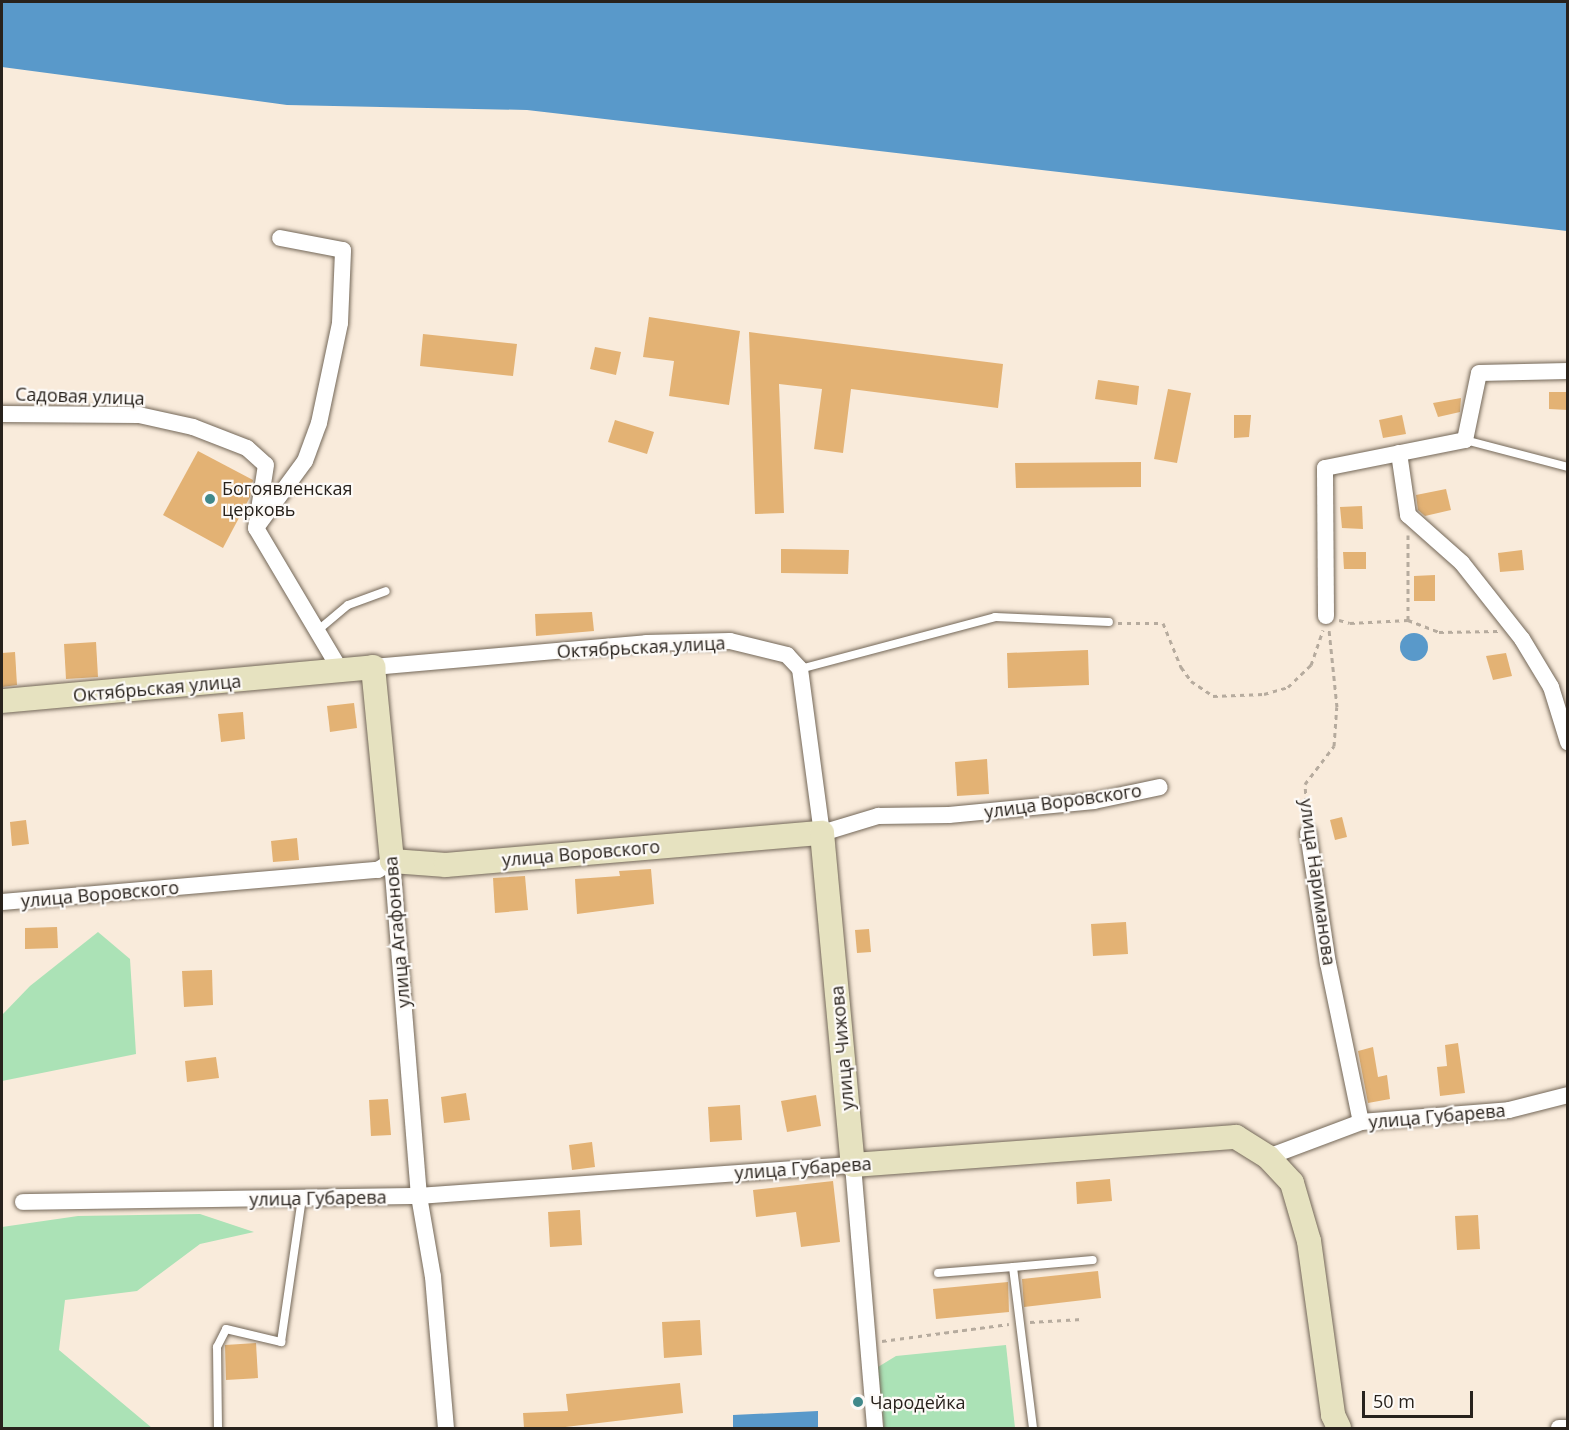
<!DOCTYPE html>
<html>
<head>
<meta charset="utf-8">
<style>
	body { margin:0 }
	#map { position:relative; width:1569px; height:1430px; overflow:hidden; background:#f9ebdb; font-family:"Open Sans",sans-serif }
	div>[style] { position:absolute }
	.green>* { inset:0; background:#abe2b6 }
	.water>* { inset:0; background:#5999ca }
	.round { border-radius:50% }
	.building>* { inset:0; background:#e3b274 }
	.path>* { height:3px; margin-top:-1.5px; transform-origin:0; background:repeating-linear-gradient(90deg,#b6ab9e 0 4.5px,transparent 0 9px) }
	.roads { filter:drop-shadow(0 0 2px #736758) drop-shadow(0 0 2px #736758) }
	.lane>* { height:8px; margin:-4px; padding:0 4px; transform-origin:4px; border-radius:4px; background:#fff }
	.street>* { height:16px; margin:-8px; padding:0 8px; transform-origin:8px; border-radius:8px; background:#fff }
	.secondary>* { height:24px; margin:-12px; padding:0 12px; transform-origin:12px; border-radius:12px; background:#e6e2c0 }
	.dots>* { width:16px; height:16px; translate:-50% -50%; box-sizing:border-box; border:3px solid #fdfaf7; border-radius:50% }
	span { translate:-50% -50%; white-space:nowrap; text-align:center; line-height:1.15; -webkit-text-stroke:4.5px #fdfaf7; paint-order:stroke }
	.street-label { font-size:18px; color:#28221c }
	.poi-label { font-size:18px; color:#28221c }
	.left { translate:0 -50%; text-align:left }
	.frame { position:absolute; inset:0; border:3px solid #28221c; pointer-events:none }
	.scale { position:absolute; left:1362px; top:1391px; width:111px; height:27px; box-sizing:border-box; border:3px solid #28221c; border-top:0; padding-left:8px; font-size:18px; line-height:21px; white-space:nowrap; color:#28221c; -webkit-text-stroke:4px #fdfaf7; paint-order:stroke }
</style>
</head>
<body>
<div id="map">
	<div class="green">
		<div style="clip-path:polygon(98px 932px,130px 959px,136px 1054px,2px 1081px,2px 1015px,30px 986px)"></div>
		<div style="clip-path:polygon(200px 1214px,254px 1232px,200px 1244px,137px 1291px,65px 1300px,59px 1350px,152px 1428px,2px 1428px,2px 1227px,78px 1216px)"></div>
		<div style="clip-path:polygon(1006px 1345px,1015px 1428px,884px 1428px,878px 1367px,896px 1356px)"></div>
	</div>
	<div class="water">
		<div style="clip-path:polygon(2px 2px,1567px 2px,1567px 231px,527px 110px,287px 105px,2px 67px)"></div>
		<div class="round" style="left:1400px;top:633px;width:28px;height:28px"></div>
		<div style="clip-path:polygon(818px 1411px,818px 1428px,733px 1428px,733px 1415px)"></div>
	</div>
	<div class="building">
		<div style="clip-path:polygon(649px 317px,740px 331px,729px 405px,669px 396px,674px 361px,643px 357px)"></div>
		<div style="clip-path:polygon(749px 332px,1003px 364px,998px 408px,851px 389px,843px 453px,814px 449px,822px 389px,779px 384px,784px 513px,755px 514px)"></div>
		<div style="clip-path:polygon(423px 334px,517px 344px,513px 376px,420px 366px)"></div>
		<div style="clip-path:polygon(595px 347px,621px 352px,616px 375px,590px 369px)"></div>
		<div style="clip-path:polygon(1098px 380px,1139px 386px,1137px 405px,1095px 399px)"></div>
		<div style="clip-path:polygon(1168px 389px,1191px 393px,1177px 463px,1154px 459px)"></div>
		<div style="clip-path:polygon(1549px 392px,1568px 392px,1568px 410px,1549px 409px)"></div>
		<div style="clip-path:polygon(1461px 398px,1460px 412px,1438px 417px,1433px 403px)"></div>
		<div style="clip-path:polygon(1234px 415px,1251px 415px,1249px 437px,1234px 438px)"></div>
		<div style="clip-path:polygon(1402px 415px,1406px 434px,1383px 438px,1379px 420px)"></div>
		<div style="clip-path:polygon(615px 420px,654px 432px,647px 454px,608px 442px)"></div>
		<div style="clip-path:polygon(198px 451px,253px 480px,250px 497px,223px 548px,163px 515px)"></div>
		<div style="clip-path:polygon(1141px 462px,1141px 487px,1016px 488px,1015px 463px)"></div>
		<div style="clip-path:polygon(1446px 489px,1451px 510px,1425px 516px,1418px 510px,1416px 495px)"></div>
		<div style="clip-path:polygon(1362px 506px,1363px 529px,1342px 528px,1340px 507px)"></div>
		<div style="clip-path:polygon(781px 549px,849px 550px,848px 574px,781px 573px)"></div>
		<div style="clip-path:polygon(1522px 550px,1524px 570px,1500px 572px,1498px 553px)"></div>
		<div style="clip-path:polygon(1343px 552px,1366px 552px,1366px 569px,1344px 569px)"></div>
		<div style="clip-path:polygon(1435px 575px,1435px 601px,1414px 601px,1414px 576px)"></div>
		<div style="clip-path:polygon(592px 612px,594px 631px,536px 636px,535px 614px)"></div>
		<div style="clip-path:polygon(96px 642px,98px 677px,66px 679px,64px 644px)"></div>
		<div style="clip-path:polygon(1088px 650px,1089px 685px,1008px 688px,1007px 653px)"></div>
		<div style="clip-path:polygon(15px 652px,17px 685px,2px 687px,2px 653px)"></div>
		<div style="clip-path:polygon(1506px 653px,1512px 676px,1493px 680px,1486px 656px)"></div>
		<div style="clip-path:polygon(354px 703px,357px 728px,330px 732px,327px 706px)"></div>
		<div style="clip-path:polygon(243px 712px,245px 739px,221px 742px,218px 714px)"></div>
		<div style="clip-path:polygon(987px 759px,989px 794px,957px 796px,955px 762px)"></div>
		<div style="clip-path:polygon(1342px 817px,1347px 837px,1335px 840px,1330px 820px)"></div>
		<div style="clip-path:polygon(26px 820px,29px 844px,12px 846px,10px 822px)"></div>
		<div style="clip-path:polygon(297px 838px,299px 860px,273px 862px,271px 841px)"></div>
		<div style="clip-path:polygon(651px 869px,654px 904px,577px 914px,575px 879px,620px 876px,619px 871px)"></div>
		<div style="clip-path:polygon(525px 876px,528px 910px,495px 913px,493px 878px)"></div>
		<div style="clip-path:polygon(1126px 922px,1128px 954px,1093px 956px,1091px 924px)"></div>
		<div style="clip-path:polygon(57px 927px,58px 948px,25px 949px,25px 928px)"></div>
		<div style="clip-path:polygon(869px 929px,871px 952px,857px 953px,855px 930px)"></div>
		<div style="clip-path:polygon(212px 970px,213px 1005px,184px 1007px,182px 971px)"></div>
		<div style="clip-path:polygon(1458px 1043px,1465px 1093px,1440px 1096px,1437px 1067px,1447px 1066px,1445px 1045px)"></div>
		<div style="clip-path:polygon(1373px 1047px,1378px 1077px,1387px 1075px,1390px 1099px,1368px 1103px,1358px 1051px)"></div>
		<div style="clip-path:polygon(216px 1057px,219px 1078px,187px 1082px,185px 1061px)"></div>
		<div style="clip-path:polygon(466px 1093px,470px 1120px,444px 1123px,441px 1097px)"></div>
		<div style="clip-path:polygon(816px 1095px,821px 1126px,787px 1132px,781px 1101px)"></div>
		<div style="clip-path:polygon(388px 1099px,391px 1135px,371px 1136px,369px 1100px)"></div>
		<div style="clip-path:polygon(740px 1105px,742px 1140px,710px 1142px,708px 1107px)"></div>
		<div style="clip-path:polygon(592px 1142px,595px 1167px,572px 1170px,569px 1145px)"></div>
		<div style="clip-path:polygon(1110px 1179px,1112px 1201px,1077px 1204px,1076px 1182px)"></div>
		<div style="clip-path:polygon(833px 1181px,840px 1242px,801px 1247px,796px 1212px,756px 1217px,753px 1190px)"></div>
		<div style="clip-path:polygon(580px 1210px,582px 1245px,550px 1247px,548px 1212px)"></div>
		<div style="clip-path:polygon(1478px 1215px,1480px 1249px,1457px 1250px,1455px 1216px)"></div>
		<div style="clip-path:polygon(1098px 1271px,1101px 1298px,1024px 1307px,1022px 1279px)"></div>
		<div style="clip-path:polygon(1008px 1282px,1009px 1312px,936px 1319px,933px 1289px)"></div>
		<div style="clip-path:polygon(700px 1320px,702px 1355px,664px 1358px,662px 1322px)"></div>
		<div style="clip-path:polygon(256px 1343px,258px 1378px,226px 1380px,225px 1345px)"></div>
		<div style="clip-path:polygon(680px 1383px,683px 1413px,557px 1428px,524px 1428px,523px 1413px,568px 1411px,566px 1394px)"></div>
	</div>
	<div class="path">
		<div style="left:1339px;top:620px;width:11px;rotate:15deg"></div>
		<div style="left:1350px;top:623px;width:58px;rotate:-3deg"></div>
		<div style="left:1408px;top:620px;width:33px;rotate:21deg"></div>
		<div style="left:1439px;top:632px;width:59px;rotate:-1deg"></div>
		<div style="left:1408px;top:620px;width:85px;rotate:-90deg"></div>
		<div style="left:1118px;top:623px;width:45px"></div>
		<div style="left:1163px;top:623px;width:48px;rotate:67.8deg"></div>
		<div style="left:1181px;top:667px;width:17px;rotate:54deg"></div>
		<div style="left:1191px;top:681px;width:27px;rotate:34deg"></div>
		<div style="left:1213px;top:696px;width:51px;rotate:-2.2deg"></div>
		<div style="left:1264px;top:694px;width:25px;rotate:-16deg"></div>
		<div style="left:1288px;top:687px;width:32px;rotate:-44deg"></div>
		<div style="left:1311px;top:665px;width:37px;rotate:-71deg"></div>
		<div style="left:1307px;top:820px;width:36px;rotate:-93deg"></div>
		<div style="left:1305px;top:784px;width:48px;rotate:-52.7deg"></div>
		<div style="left:1334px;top:746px;width:39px;rotate:-86deg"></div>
		<div style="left:1337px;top:707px;width:77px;rotate:-95.9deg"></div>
		<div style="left:1030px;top:1322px;width:52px;rotate:-3.3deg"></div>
		<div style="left:882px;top:1341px;width:128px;rotate:-7.6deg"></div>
	</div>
	<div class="roads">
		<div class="lane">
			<div style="left:1465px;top:440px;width:106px;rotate:14.7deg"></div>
			<div style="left:317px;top:631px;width:40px;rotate:-40deg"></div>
			<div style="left:348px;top:605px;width:40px;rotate:-20.2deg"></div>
			<div style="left:800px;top:669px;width:202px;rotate:-14.9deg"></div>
			<div style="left:995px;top:617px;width:114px;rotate:2.5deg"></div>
			<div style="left:938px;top:1273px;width:75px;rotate:-4.6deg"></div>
			<div style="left:218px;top:1428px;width:81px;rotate:-90.7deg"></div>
			<div style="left:217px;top:1347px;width:20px;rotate:-63deg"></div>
			<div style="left:226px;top:1329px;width:57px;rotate:13.3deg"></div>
			<div style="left:281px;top:1342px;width:146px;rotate:-81.7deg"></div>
			<div style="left:1033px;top:1428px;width:162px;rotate:-97.1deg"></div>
			<div style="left:1013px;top:1267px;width:80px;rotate:-5deg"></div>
		</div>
		<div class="street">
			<div style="left:2px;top:414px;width:137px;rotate:0.4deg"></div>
			<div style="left:139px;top:415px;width:55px;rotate:12.5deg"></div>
			<div style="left:193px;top:427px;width:58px;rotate:21.3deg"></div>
			<div style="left:247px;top:448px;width:25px;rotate:42deg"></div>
			<div style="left:266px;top:465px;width:64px;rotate:99deg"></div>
			<div style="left:256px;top:528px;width:169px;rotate:59.3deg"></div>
			<div style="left:1399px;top:453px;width:63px;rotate:81.7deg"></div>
			<div style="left:1408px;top:515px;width:72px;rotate:41.6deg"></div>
			<div style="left:1462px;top:563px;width:97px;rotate:51.7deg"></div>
			<div style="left:1522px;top:639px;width:56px;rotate:58.9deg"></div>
			<div style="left:1551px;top:687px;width:58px;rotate:72.8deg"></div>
			<div style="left:258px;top:525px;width:79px;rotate:-53.7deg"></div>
			<div style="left:305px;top:461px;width:40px;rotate:-69.8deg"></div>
			<div style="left:319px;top:423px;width:102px;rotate:-78.1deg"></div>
			<div style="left:340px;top:323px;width:73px;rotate:-87.6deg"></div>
			<div style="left:343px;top:250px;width:64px;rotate:-169.2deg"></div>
			<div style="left:1326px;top:616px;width:148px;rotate:-90.4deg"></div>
			<div style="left:1325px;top:468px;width:143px;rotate:-11.3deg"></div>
			<div style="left:1465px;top:440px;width:68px;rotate:-78.2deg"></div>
			<div style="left:1479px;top:373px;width:89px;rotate:-1.3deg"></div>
			<div style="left:373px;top:667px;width:274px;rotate:-5deg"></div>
			<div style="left:646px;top:643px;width:84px;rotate:-1.4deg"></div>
			<div style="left:730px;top:641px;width:59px;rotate:13.8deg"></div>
			<div style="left:787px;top:655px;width:19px;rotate:47deg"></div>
			<div style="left:800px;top:669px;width:165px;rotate:82.4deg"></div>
			<div style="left:822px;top:833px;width:59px;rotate:-16.9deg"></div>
			<div style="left:878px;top:816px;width:71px;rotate:-0.8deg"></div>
			<div style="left:949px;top:815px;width:146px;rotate:-5.5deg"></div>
			<div style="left:1094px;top:801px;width:67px;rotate:-12deg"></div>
			<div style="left:1308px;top:833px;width:132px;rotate:81.3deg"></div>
			<div style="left:1328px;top:963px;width:162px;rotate:78.3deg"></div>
			<div style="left:2px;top:902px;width:377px;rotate:-4.9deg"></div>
			<div style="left:378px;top:870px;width:17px;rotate:-33deg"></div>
			<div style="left:392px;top:861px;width:336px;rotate:85.4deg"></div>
			<div style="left:419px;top:1196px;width:82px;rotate:80.2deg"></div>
			<div style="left:433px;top:1277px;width:152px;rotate:85.1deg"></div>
			<div style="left:1268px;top:1157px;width:99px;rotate:-20.6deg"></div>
			<div style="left:1361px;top:1122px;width:148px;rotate:-4.6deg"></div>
			<div style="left:1509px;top:1110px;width:61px;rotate:-14.3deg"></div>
			<div style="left:23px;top:1202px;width:396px;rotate:-0.9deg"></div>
			<div style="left:419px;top:1196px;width:435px;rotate:-4.1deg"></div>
			<div style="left:853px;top:1165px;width:264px;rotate:85.2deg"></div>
			<div style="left:1559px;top:1428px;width:9px"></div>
		</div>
		<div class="secondary">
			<div style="left:2px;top:701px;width:373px;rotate:-5.2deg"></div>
			<div style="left:373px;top:667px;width:195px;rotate:84.4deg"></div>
			<div style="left:392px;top:861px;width:54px;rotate:4.2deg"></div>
			<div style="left:446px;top:865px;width:377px;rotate:-4.9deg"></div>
			<div style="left:822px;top:833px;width:333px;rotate:84.7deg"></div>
			<div style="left:853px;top:1165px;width:384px;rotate:-4.2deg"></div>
			<div style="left:1236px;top:1137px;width:38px;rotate:32deg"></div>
			<div style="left:1268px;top:1157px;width:35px;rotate:47deg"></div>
			<div style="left:1292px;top:1183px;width:60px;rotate:73.7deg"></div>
			<div style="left:1309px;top:1241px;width:176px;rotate:82.1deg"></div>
			<div style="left:1333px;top:1415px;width:14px;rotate:65deg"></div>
		</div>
	</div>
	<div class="dots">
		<div style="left:210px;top:499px;background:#41898b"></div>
		<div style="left:858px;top:1402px;background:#41898b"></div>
	</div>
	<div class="street-label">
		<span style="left:80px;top:396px;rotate:2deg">Садовая улица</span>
		<span style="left:641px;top:647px;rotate:-3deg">Октябрьская улица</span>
		<span style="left:157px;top:688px;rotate:-5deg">Октябрьская улица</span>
		<span style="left:1063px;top:801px;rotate:-8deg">улица Воровского</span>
		<span style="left:581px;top:853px;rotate:-5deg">улица Воровского</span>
		<span style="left:1318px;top:882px;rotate:82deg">улица Нариманова</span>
		<span style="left:100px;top:894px;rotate:-5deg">улица Воровского</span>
		<span style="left:397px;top:932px;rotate:-95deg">улица Агафонова</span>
		<span style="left:842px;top:1048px;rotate:-95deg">улица Чижова</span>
		<span style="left:1437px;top:1116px;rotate:-5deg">улица Губарева</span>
		<span style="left:803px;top:1168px;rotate:-4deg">улица Губарева</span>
		<span style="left:318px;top:1198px;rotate:-1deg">улица Губарева</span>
	</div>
	<div class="poi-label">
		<span class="left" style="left:222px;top:499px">Богоявленская<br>церковь</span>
		<span class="left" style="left:870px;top:1402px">Чародейка</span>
	</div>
	<div class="frame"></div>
	<div class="scale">50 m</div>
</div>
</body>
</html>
